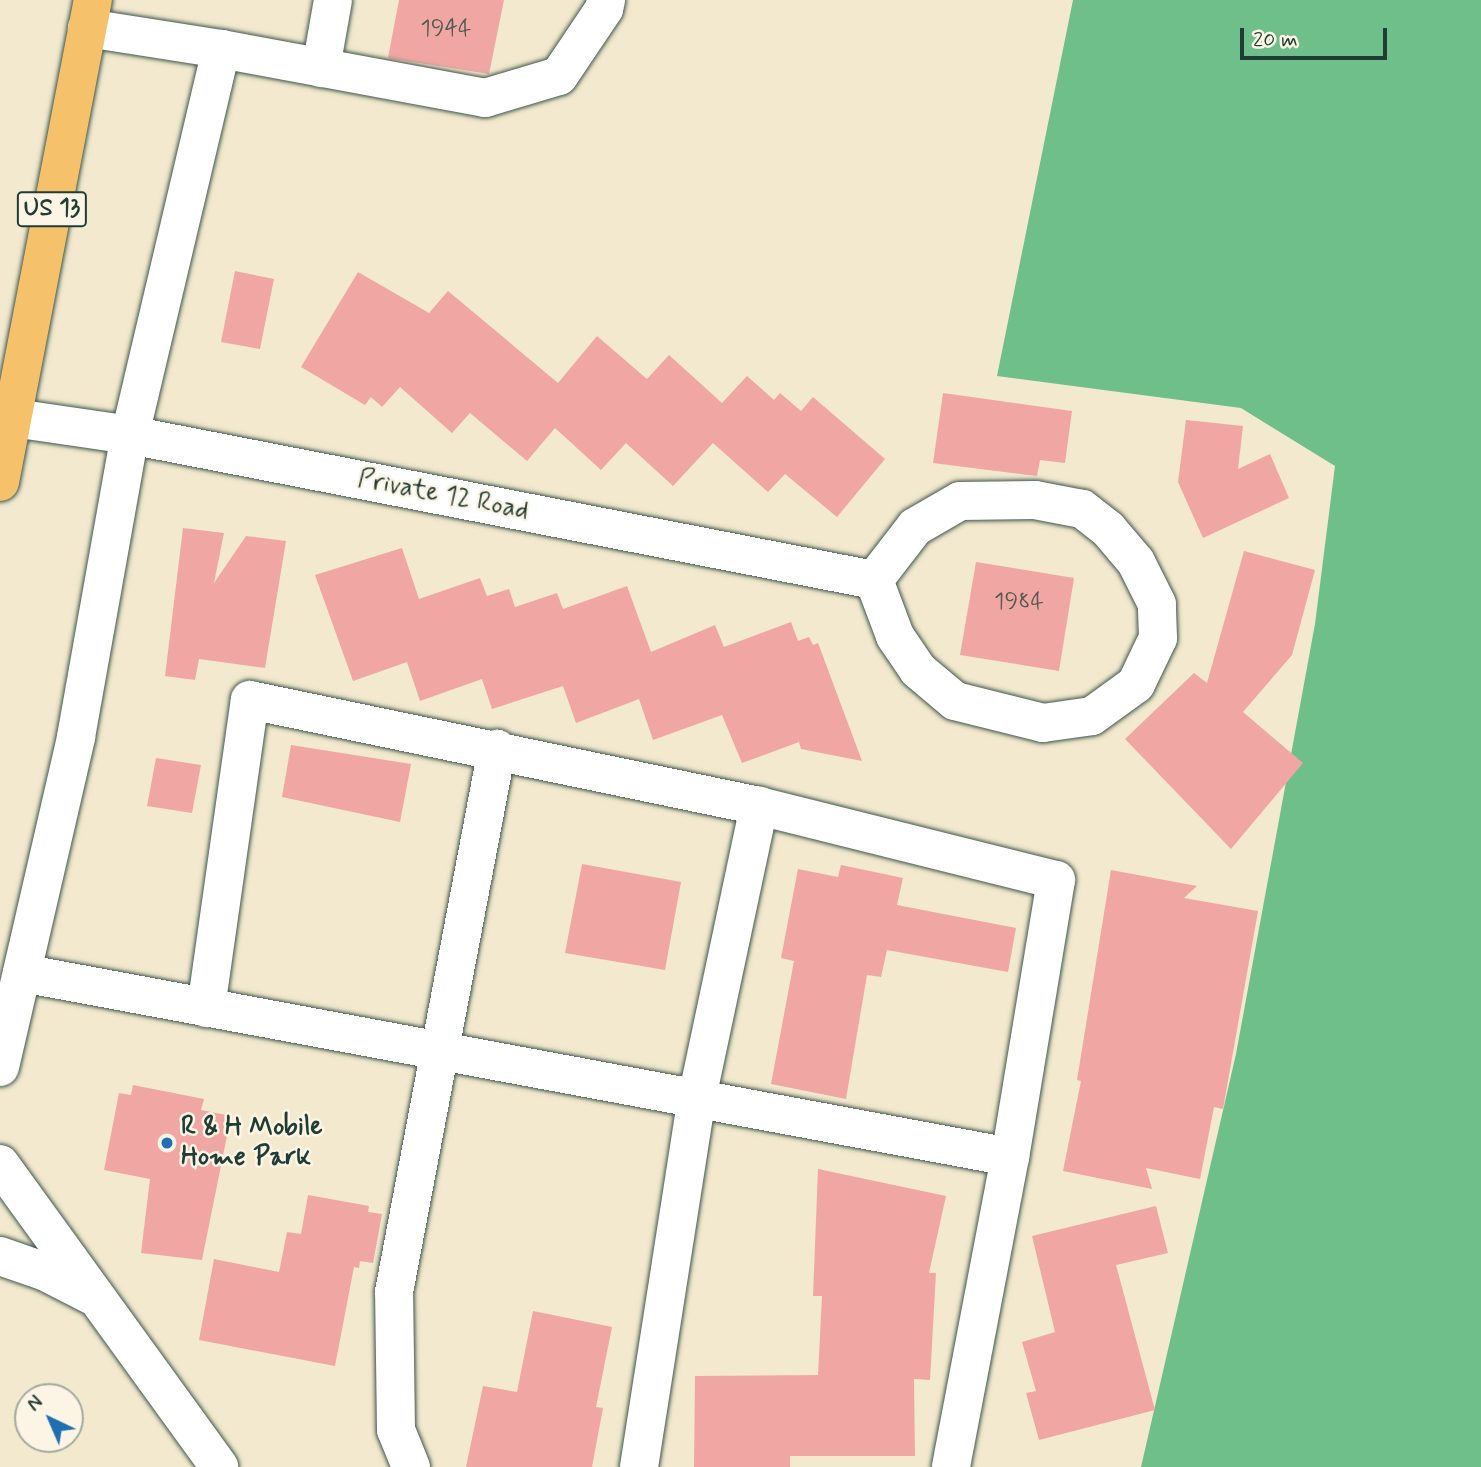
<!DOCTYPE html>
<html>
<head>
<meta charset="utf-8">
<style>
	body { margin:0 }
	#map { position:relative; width:1481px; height:1467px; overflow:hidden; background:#f2e9ce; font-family:Mynerve,sans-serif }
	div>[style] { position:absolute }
	.forest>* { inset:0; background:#6ebf8a }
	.building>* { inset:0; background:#f0a7a3 }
	.roads { filter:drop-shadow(0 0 2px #3f574b) drop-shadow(0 0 2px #3f574b) }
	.minor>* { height:38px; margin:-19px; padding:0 19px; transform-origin:19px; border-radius:19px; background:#fff }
	.major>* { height:38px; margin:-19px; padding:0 19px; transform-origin:19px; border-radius:19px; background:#f5c16b }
	.dots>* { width:19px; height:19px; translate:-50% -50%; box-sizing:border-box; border:4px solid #fcf5e5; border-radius:50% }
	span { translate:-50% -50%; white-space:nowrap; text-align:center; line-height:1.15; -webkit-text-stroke:5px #fcf5e5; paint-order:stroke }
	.number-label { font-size:23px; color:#535850 }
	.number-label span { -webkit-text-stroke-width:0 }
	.shield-label span { padding:2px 5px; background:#fcf5e5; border:2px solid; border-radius:5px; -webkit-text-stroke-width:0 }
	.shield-label { font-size:24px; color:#1f3d34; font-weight:700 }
	.street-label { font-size:26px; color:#1f3d34 }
	.poi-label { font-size:26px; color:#1f3d34; font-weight:700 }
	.left { translate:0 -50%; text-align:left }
	.north { position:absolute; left:14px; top:1383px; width:70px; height:70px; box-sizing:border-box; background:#fcf5e5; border:2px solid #a4ab9e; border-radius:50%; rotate:316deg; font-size:19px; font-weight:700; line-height:28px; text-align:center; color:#1f3d34 }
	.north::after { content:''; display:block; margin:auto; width:24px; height:32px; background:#1f6fb2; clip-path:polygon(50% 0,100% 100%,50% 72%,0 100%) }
	.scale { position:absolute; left:1240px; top:28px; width:147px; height:32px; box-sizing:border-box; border:4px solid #1f3d34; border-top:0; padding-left:9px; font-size:21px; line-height:24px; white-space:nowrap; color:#1f3d34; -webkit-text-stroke:5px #fcf5e5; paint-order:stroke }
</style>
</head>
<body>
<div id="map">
	<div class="forest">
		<div style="clip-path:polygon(1073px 0,1481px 0,1481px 1467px,1141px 1467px,1236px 1054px,1315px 624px,1335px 466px,1241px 408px,997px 376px)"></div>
	</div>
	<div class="building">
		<div style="clip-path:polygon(399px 0,504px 0,489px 74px,388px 58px)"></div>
		<div style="clip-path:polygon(235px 271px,274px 279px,260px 349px,221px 342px)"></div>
		<div style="clip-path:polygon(358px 272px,429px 313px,448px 291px,558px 383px,597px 336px,647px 379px,669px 355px,722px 403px,747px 376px,774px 400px,780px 393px,801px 411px,813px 397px,885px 459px,837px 517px,785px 474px,768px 492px,713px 443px,673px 486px,626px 443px,601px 470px,555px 428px,527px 461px,470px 413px,452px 433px,400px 387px,382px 407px,371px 397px,365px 405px,301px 367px)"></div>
		<div style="clip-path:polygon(943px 393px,1072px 411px,1065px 463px,1040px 460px,1037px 476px,933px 463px)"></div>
		<div style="clip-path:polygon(1186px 420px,1243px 426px,1238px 469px,1270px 454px,1289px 498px,1203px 538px,1178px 482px)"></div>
		<div style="clip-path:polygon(183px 528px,224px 533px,214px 583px,246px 536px,286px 541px,265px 668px,199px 659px,195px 680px,165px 676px)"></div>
		<div style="clip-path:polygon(402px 548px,419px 599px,480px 578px,487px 596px,509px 589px,515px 607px,557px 593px,563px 609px,627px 586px,651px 652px,715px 625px,724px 647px,791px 622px,798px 641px,809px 637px,813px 645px,818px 643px,862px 761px,801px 749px,799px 742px,742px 763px,722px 715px,653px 740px,639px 699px,576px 723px,563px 686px,492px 709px,482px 679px,420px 701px,407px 662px,353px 681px,315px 575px)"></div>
		<div style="clip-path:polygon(1244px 551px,1315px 570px,1292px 655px,1243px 712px,1303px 763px,1231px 849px,1125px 739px,1194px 673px,1207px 683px)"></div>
		<div style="clip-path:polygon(976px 562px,1074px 578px,1059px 671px,960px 655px)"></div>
		<div style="clip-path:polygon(291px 745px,411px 764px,400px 822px,282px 797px)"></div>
		<div style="clip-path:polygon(156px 758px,201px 765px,192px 813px,147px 806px)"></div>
		<div style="clip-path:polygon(582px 864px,681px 882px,665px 970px,565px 953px)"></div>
		<div style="clip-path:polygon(841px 865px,903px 878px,897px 905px,1016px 928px,1008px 972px,887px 950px,881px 977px,867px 975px,846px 1099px,771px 1084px,794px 961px,781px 958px,798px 869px,838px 877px)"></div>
		<div style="clip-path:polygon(1111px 870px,1197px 886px,1184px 898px,1258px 911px,1223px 1109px,1214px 1107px,1200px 1179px,1146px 1168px,1152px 1189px,1063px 1171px,1081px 1081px,1077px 1080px)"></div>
		<div style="clip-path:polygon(133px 1085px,204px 1099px,201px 1110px,231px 1116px,202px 1260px,141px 1253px,150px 1179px,104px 1170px,119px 1093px,131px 1095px)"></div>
		<div style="clip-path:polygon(818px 1169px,946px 1196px,929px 1273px,936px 1273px,930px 1380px,914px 1379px,915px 1456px,790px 1456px,790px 1467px,694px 1467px,695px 1376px,818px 1375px,822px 1296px,813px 1296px)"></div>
		<div style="clip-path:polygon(308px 1195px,369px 1206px,368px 1212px,382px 1214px,373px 1263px,360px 1261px,359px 1268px,354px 1267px,335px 1366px,199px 1340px,214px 1259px,279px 1272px,287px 1232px,301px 1234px)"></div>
		<div style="clip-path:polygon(1156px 1206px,1168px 1253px,1116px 1265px,1155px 1410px,1039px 1440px,1026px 1393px,1036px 1391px,1022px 1342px,1055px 1332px,1032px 1236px)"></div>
		<div style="clip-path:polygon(533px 1311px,612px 1327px,596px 1407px,603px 1408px,592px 1467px,466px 1467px,483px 1386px,517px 1392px)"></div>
	</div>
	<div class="roads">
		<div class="minor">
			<div style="left:87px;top:28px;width:136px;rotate:8.9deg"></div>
			<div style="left:221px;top:49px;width:269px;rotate:10.5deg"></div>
			<div style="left:485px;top:98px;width:77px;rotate:-16.6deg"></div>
			<div style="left:559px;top:76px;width:81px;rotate:-56.1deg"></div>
			<div style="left:604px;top:9px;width:9px;rotate:-77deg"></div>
			<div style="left:321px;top:68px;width:69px;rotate:-80deg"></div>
			<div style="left:0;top:416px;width:131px;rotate:8.3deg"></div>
			<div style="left:130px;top:435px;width:758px;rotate:11.03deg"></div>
			<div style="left:874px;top:580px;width:60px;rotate:69.4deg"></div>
			<div style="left:895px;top:636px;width:41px;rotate:55.9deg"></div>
			<div style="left:918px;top:670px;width:48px;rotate:40deg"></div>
			<div style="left:955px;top:701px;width:91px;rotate:14deg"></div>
			<div style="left:1043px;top:723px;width:49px;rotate:-8.1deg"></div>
			<div style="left:1092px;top:716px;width:54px;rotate:-36deg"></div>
			<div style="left:1136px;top:684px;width:51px;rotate:-64.4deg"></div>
			<div style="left:1158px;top:638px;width:34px;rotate:-92deg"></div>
			<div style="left:1157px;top:604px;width:47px;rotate:-116.6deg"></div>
			<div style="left:1136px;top:562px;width:43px;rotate:-130.3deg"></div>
			<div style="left:1108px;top:529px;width:33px;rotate:-142deg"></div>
			<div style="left:1082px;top:509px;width:48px;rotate:-169.2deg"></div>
			<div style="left:1035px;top:500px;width:75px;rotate:179.2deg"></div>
			<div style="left:960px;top:501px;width:52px;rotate:150deg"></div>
			<div style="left:915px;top:527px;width:67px;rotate:127.7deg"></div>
			<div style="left:22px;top:973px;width:1005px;rotate:10.55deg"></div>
			<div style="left:206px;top:1008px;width:311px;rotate:-81.9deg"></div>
			<div style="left:250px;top:700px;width:520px;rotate:11.76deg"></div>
			<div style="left:759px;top:806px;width:306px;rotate:14deg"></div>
			<div style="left:1056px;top:880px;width:281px;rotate:99.4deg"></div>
			<div style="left:1010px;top:1157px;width:316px;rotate:100.8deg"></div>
			<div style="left:0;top:1067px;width:339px;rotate:-77deg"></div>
			<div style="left:76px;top:737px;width:307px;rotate:-79.9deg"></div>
			<div style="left:130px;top:435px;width:397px;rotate:-76.7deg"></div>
			<div style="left:0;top:1164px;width:374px;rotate:54.1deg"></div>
			<div style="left:0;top:1256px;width:49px;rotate:19.2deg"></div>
			<div style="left:46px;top:1272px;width:51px;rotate:27.1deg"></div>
			<div style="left:411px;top:1467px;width:40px;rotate:-112deg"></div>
			<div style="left:396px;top:1430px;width:138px;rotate:-90.8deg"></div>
			<div style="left:394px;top:1292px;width:553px;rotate:-79.26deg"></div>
			<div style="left:639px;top:1467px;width:374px;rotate:-81.1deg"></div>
			<div style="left:697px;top:1098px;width:299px;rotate:-78deg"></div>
		</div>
		<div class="major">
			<div style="left:0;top:482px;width:491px;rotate:-79.1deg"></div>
		</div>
	</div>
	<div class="dots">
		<div style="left:167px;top:1143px;background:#1f6fb2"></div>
	</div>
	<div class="number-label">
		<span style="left:446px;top:29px">1944</span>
		<span style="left:1019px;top:602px">1984</span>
	</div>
	<div class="shield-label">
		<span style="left:52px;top:209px">US 13</span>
	</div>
	<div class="street-label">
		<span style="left:443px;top:496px;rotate:11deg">Private 12 Road</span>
	</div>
	<div class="poi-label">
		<span class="left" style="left:181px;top:1143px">R &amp; H Mobile<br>Home Park</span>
	</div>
	<div class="north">N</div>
	<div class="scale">20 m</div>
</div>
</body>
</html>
